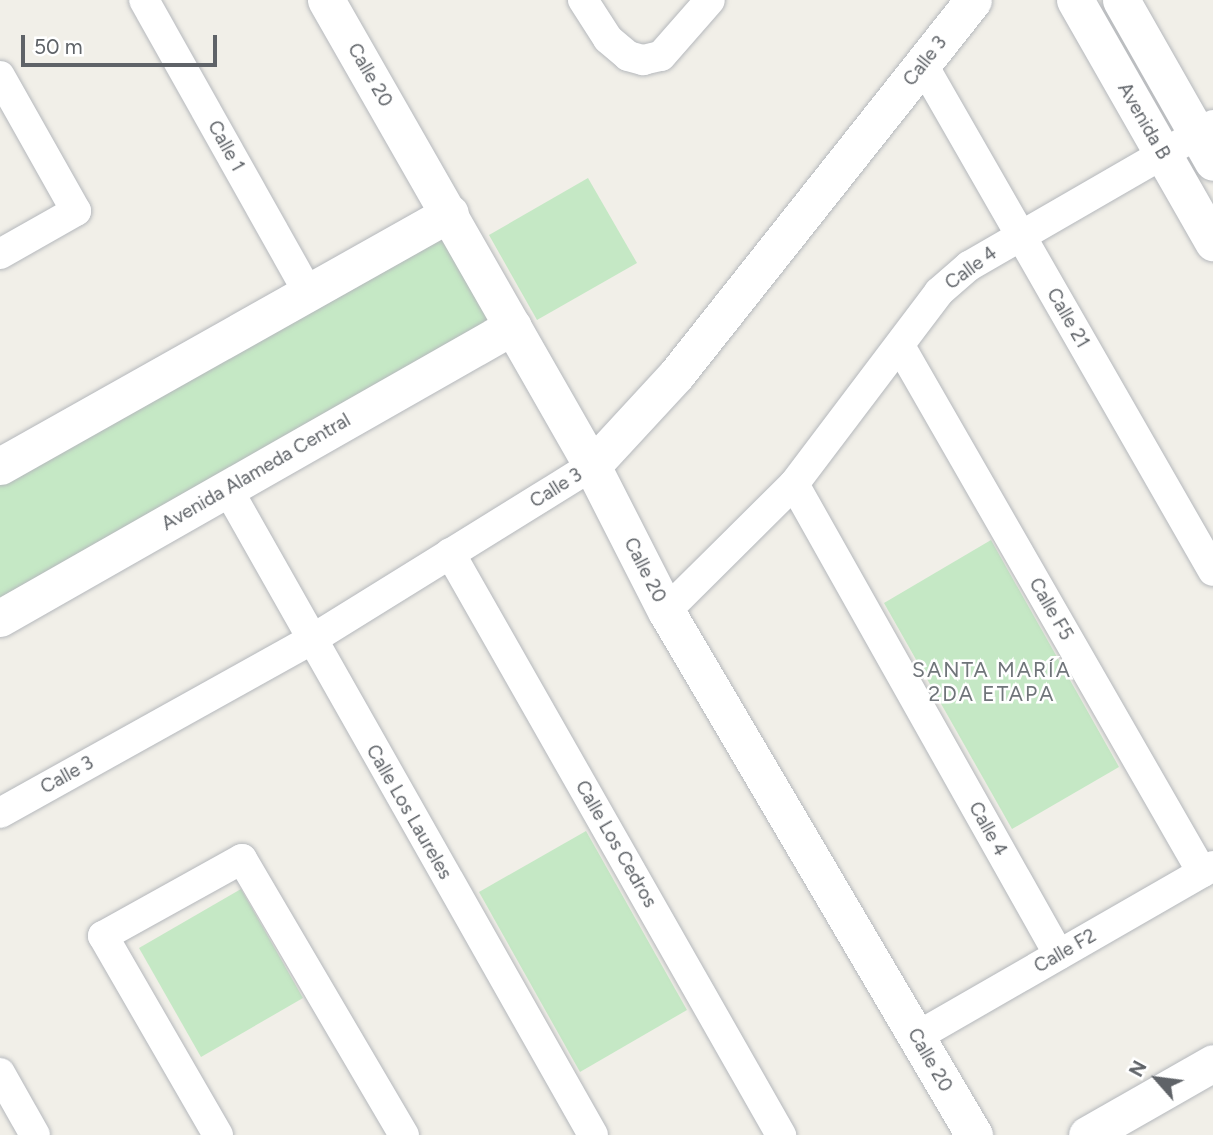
<!DOCTYPE html>
<html>
<head>
<meta charset="utf-8">
<style>
	body { margin:0 }
	#map { position:relative; width:1213px; height:1135px; overflow:hidden; background:#f1efe8; font-family:Figtree,sans-serif }
	div>[style] { position:absolute }
	.green>* { inset:0; background:#c5e8c5 }
	.roads { filter:drop-shadow(0 0 2px #b5b8bc) drop-shadow(0 0 2px #b5b8bc) }
	.minor>* { height:30px; margin:-15px; padding:0 15px; transform-origin:15px; border-radius:15px; background:#fff }
	.tertiary>* { height:37px; margin:-18.5px; padding:0 18.5px; transform-origin:18.5px; border-radius:18.5px; background:#fff }
	span { translate:-50% -50%; white-space:nowrap; text-align:center; line-height:1.15; -webkit-text-stroke:5px #fff; paint-order:stroke }
	.street-label { font-size:19px; color:#5f6368 }
	.neighbourhood-label { font-size:21px; color:#70757a; letter-spacing:2px }
	.north { position:absolute; left:1122px; top:1044px; width:70px; height:70px; -webkit-text-stroke:5px #fff; paint-order:stroke; rotate:298deg; font-size:19px; font-weight:700; line-height:28px; text-align:center; color:#5f6368 }
	.north::after { content:''; display:block; margin:auto; width:24px; height:32px; background:#5f6368; clip-path:polygon(50% 0,100% 100%,50% 72%,0 100%) }
	.scale { position:absolute; left:21px; top:35px; width:196px; height:32px; box-sizing:border-box; border:4px solid #5f6368; border-top:0; padding-left:9px; font-size:21px; line-height:24px; white-space:nowrap; color:#5f6368; -webkit-text-stroke:5px #fff; paint-order:stroke }
</style>
</head>
<body>
<div id="map">
	<div class="green">
		<div style="clip-path:polygon(588px 178px,637px 263px,537px 320px,489px 235px)"></div>
		<div style="clip-path:polygon(441px 232px,491px 320px,0 599px,0 483px)"></div>
		<div style="clip-path:polygon(991px 540px,1119px 767px,1012px 829px,884px 603px)"></div>
		<div style="clip-path:polygon(586px 831px,687px 1010px,580px 1072px,479px 892px)"></div>
		<div style="clip-path:polygon(241px 889px,303px 998px,201px 1057px,139px 948px)"></div>
	</div>
	<div class="roads">
		<div class="minor">
			<div style="left:144px;top:0;width:335px;rotate:60.7deg"></div>
			<div style="left:583px;top:0;width:46px;rotate:57.3deg"></div>
			<div style="left:608px;top:39px;width:26px;rotate:40deg"></div>
			<div style="left:628px;top:56px;width:16px;rotate:15deg"></div>
			<div style="left:643px;top:60px;width:18px;rotate:-13deg"></div>
			<div style="left:661px;top:56px;width:74px;rotate:-48.8deg"></div>
			<div style="left:923px;top:65px;width:583px;rotate:60.18deg"></div>
			<div style="left:0;top:76px;width:155px;rotate:60.6deg"></div>
			<div style="left:76px;top:211px;width:87px;rotate:150.5deg"></div>
			<div style="left:900px;top:346px;width:607px;rotate:60.14deg"></div>
			<div style="left:794px;top:484px;width:540px;rotate:60.64deg"></div>
			<div style="left:227px;top:488px;width:743px;rotate:60.5deg"></div>
			<div style="left:450px;top:553px;width:670px;rotate:60.37deg"></div>
			<div style="left:666px;top:611px;width:180px;rotate:-44.8deg"></div>
			<div style="left:794px;top:484px;width:241px;rotate:-52.9deg"></div>
			<div style="left:939px;top:292px;width:40px;rotate:-41deg"></div>
			<div style="left:969px;top:266px;width:282px;rotate:-30deg"></div>
			<div style="left:0;top:813px;width:356px;rotate:-29.1deg"></div>
			<div style="left:311px;top:640px;width:331px;rotate:-31.8deg"></div>
			<div style="left:916px;top:1037px;width:343px;rotate:-29.9deg"></div>
			<div style="left:0;top:1073px;width:71px;rotate:60.6deg"></div>
			<div style="left:218px;top:1135px;width:230px;rotate:-120deg"></div>
			<div style="left:103px;top:936px;width:159px;rotate:-29deg"></div>
			<div style="left:242px;top:859px;width:320px;rotate:59.6deg"></div>
		</div>
		<div class="tertiary">
			<div style="left:326px;top:0;width:537px;rotate:60.28deg"></div>
			<div style="left:592px;top:466px;width:163px;rotate:63deg"></div>
			<div style="left:666px;top:611px;width:608px;rotate:59.55deg"></div>
			<div style="left:1075px;top:0;width:279px;rotate:60.3deg"></div>
			<div style="left:1121px;top:0;width:186px;rotate:60.4deg"></div>
			<div style="left:0;top:466px;width:516px;rotate:-29.35deg"></div>
			<div style="left:592px;top:466px;width:124px;rotate:-47.3deg"></div>
			<div style="left:676px;top:375px;width:478px;rotate:-51.6deg"></div>
			<div style="left:0;top:618px;width:590px;rotate:-29.65deg"></div>
			<div style="left:1087px;top:1135px;width:145px;rotate:-29.7deg"></div>
		</div>
	</div>
	<div class="street-label">
		<span style="left:925px;top:61px;rotate:-52deg">Calle 3</span>
		<span style="left:370px;top:75px;rotate:60deg">Calle 20</span>
		<span style="left:1144px;top:121px;rotate:60deg">Avenida B</span>
		<span style="left:226px;top:146px;rotate:61deg">Calle 1</span>
		<span style="left:971px;top:268px;rotate:-36deg">Calle 4</span>
		<span style="left:1068px;top:318px;rotate:60deg">Calle 21</span>
		<span style="left:256px;top:472px;rotate:-30deg">Avenida Alameda Central</span>
		<span style="left:556px;top:488px;rotate:-32deg">Calle 3</span>
		<span style="left:645px;top:570px;rotate:63deg">Calle 20</span>
		<span style="left:1051px;top:609px;rotate:60deg">Calle F5</span>
		<span style="left:67px;top:775px;rotate:-29deg">Calle 3</span>
		<span style="left:409px;top:812px;rotate:60deg">Calle Los Laureles</span>
		<span style="left:988px;top:829px;rotate:61deg">Calle 4</span>
		<span style="left:616px;top:844px;rotate:60deg">Calle Los Cedros</span>
		<span style="left:1065px;top:951px;rotate:-30deg">Calle F2</span>
		<span style="left:930px;top:1060px;rotate:60deg">Calle 20</span>
	</div>
	<div class="neighbourhood-label">
		<span style="left:992px;top:682px">SANTA MARÍA<br>2DA ETAPA</span>
	</div>
	<div class="north">N</div>
	<div class="scale">50 m</div>
</div>
</body>
</html>
